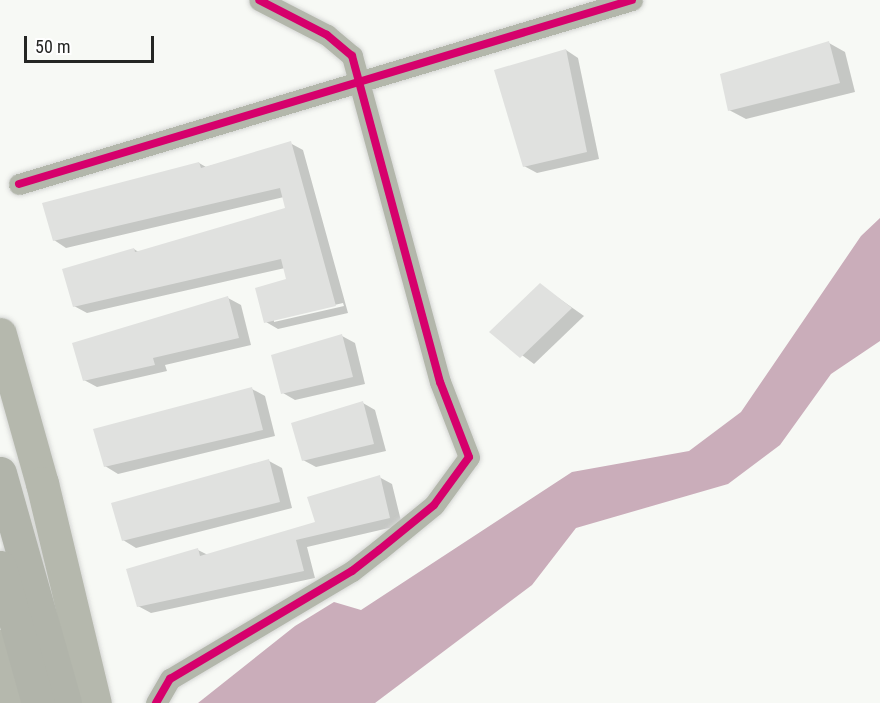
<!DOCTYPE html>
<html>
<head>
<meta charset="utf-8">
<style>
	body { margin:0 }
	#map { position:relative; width:880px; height:703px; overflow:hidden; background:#f7f9f5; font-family:"Roboto Condensed",sans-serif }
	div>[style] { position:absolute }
	.water>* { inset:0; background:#caadba }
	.shadow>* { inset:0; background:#0003 }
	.building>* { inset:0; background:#e0e1df }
	.roads { filter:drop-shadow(0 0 2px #d5d6d4) drop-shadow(0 0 2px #d5d6d4) }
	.street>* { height:21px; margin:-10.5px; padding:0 10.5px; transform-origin:10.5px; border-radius:10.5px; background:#b3b7ab }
	.primary>* { height:33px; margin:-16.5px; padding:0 16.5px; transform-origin:16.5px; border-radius:16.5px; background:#b5b8ad }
	.highway>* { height:33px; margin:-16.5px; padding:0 16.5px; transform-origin:16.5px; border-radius:16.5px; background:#b1b4aa }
	.cycleway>* { height:8px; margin:-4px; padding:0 4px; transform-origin:4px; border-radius:4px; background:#d6006c }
	span { translate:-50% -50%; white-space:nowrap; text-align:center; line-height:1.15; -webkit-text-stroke:4.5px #fff; paint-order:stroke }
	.scale { position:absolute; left:24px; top:36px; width:130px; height:27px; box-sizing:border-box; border:3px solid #252624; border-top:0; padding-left:8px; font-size:18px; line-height:21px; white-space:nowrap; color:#252624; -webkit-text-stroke:4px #fff; paint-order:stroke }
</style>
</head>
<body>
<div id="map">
	<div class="water">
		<div style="clip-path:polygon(880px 218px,880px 341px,831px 374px,780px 445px,728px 484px,576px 528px,532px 585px,375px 703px,198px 703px,295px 626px,334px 602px,361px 610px,572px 472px,689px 451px,741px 412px,861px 236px)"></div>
	</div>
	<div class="shadow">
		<div style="clip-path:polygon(829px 43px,845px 52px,855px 92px,746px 119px,729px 110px)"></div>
		<div style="clip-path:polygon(566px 50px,578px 58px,599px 159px,537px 173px,524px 166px)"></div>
		<div style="clip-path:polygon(evenodd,290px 143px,303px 150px,348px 313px,278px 329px,266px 322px,288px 280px,285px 268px,87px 313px,74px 306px,134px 249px,140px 253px,287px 209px,284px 197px,66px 248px,54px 240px,199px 163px,206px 167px,290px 143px,343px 303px,344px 306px,274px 322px,274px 319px,343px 303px)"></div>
		<div style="clip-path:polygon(540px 285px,584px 316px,534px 364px,491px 332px)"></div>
		<div style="clip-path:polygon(228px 298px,241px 305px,251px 345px,165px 365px,167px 371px,97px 387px,84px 380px)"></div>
		<div style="clip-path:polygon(342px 336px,355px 343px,365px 384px,295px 400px,283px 393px)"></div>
		<div style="clip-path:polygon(252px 389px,265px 396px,275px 436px,118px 474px,105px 466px)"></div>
		<div style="clip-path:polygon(363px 403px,375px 410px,386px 451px,316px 467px,303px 460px)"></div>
		<div style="clip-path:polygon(269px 461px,282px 468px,292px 508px,136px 548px,123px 540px)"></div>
		<div style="clip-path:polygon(379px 477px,392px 484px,402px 525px,307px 547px,315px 578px,151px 613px,138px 606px,198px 550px,208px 555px,317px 523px)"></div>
	</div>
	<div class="building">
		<div style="clip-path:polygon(829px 41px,840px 83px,728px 111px,720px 74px)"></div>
		<div style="clip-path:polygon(566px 49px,587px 152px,523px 167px,494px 70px)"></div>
		<div style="clip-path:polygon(291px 141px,336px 306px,264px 323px,255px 288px,286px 279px,281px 259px,73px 307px,62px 269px,134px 248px,135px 252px,285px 208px,280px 188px,53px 241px,42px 203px,199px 162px,201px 168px)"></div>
		<div style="clip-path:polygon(540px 283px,572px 308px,520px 358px,489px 332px)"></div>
		<div style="clip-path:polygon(228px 296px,239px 338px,153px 358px,155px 365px,83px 381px,72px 343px)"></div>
		<div style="clip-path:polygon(342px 334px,353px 377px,281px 394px,271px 355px)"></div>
		<div style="clip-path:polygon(252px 387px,263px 430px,104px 467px,93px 429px)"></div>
		<div style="clip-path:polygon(363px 401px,374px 444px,302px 461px,291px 423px)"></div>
		<div style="clip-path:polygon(269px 459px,280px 502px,122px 541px,111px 503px)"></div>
		<div style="clip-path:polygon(380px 475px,390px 518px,296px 540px,304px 571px,137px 607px,126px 569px,198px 548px,200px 556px,315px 522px,307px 497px)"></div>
	</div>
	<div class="roads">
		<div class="street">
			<div style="left:19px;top:184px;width:640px;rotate:-16.71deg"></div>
			<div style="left:156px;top:703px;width:28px;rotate:-60deg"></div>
			<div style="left:170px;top:679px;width:212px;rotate:-30.7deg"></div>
			<div style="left:352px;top:571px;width:34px;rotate:-38deg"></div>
			<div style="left:379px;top:550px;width:71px;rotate:-39.3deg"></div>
			<div style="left:434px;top:505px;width:59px;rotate:-53.9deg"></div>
			<div style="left:469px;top:457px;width:80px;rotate:-111.1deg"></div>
			<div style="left:440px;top:382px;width:338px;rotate:-105.1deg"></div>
			<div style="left:352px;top:56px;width:33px;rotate:-140deg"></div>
			<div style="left:327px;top:35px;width:76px;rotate:-152.8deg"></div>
		</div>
		<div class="primary">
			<div style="left:0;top:334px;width:155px;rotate:74.3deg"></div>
			<div style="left:42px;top:483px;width:226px;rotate:76.5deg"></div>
			<div style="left:0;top:646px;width:59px;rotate:74.3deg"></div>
		</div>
		<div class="highway">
			<div style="left:0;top:473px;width:239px;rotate:74.2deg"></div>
			<div style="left:0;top:567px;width:141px;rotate:74.4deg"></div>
		</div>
	</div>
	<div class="cycleway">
		<div style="left:19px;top:184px;width:640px;rotate:-16.71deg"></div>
		<div style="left:156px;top:703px;width:28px;rotate:-60deg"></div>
		<div style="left:170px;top:679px;width:212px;rotate:-30.7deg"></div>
		<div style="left:352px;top:571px;width:34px;rotate:-38deg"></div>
		<div style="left:379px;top:550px;width:71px;rotate:-39.3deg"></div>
		<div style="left:434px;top:505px;width:59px;rotate:-53.9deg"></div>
		<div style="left:469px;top:457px;width:80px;rotate:-111.1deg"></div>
		<div style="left:440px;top:382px;width:338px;rotate:-105.1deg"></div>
		<div style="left:352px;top:56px;width:33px;rotate:-140deg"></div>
		<div style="left:327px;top:35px;width:76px;rotate:-152.8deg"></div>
	</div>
	<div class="scale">50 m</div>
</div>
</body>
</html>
